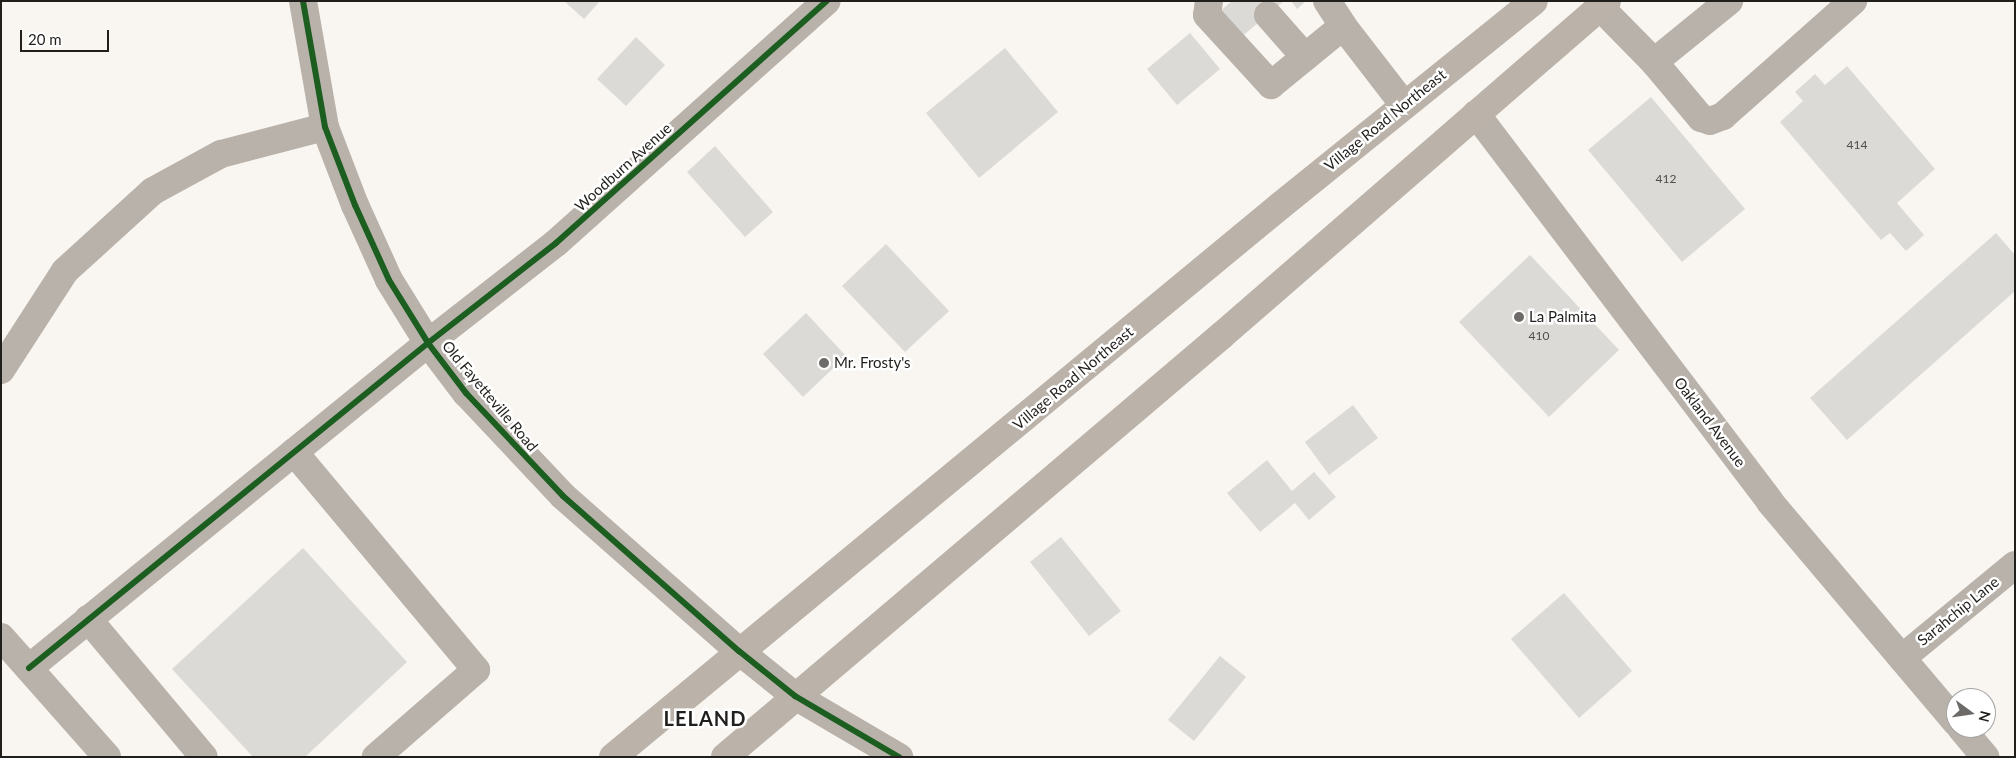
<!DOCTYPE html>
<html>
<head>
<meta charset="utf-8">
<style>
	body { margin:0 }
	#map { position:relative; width:2016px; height:758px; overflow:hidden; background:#f9f6f2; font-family:Lato,sans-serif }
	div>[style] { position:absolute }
	.building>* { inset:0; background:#dcdad6 }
	.minor>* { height:28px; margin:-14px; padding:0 14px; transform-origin:14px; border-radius:14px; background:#b9b2aa }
	.major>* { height:28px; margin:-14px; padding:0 14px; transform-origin:14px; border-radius:14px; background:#bbb3a9 }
	.cycleway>* { height:6px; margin:-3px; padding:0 3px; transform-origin:3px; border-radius:3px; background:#1b5e20 }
	.dots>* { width:14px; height:14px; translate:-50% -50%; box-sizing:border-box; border:2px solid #fff; border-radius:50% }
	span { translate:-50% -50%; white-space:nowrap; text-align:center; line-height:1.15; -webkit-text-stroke:5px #fff; paint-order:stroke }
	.number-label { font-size:12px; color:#504e4a }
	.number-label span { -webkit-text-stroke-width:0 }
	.street-label { font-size:15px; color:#211f1c }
	.poi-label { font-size:15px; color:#211f1c }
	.left { translate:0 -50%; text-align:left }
	.district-label { font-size:20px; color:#211f1c; font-weight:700; letter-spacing:1px }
	.frame { position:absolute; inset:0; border:2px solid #211f1c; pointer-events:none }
	.north { position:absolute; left:1946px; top:688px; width:50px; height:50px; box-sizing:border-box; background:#fff; border:1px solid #a6a5a4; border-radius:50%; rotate:104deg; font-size:14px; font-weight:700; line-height:20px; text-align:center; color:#211f1c }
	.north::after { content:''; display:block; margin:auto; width:18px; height:22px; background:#6d6a67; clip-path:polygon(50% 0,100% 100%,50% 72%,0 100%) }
	.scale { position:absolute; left:20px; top:30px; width:89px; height:22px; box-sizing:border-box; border:2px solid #211f1c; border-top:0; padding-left:6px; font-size:15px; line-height:18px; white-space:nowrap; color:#211f1c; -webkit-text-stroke:4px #fff; paint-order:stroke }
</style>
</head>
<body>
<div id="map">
	<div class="building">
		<div style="clip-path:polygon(564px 1px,600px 1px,584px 19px)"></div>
		<div style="clip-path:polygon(1232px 1px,1284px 1px,1239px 39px,1218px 13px)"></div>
		<div style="clip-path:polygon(1291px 1px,1306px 1px,1297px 9px)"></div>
		<div style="clip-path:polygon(1190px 33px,1220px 69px,1177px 105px,1147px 69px)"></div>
		<div style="clip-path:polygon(636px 37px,665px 65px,626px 106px,597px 79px)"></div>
		<div style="clip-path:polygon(1005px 48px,1058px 112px,979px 178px,926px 113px)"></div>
		<div style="clip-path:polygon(1847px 66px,1935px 169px,1897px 203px,1924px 235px,1906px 251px,1890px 233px,1881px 240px,1780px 122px,1803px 101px,1795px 92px,1815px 74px,1825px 85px)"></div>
		<div style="clip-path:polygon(1651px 97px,1745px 209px,1682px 262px,1588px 150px)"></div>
		<div style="clip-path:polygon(715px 146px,773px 212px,745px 237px,687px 172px)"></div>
		<div style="clip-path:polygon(1996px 233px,2015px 255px,2015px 291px,1847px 440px,1810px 398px)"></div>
		<div style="clip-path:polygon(886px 244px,949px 311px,905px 352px,842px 286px)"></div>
		<div style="clip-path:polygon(1530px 255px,1619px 350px,1549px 417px,1459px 322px)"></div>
		<div style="clip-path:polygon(806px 313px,846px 356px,803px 397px,763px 354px)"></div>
		<div style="clip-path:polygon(1353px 405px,1378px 438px,1329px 475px,1305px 442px)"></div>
		<div style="clip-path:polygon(1267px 460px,1292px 491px,1314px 472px,1336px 497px,1309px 520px,1295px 503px,1260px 532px,1227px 493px)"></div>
		<div style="clip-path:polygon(1061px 537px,1121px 611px,1089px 636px,1030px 562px)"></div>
		<div style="clip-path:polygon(303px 548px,407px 662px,305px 757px,253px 757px,172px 669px)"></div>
		<div style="clip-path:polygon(1564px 593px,1632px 671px,1579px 718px,1511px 639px)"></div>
		<div style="clip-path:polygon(1220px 656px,1246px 677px,1194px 741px,1168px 720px)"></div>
	</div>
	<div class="minor">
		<div style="left:303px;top:1px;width:128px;rotate:80.1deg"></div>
		<div style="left:325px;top:127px;width:84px;rotate:69deg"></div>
		<div style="left:355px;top:205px;width:82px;rotate:65.6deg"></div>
		<div style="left:389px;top:280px;width:74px;rotate:58.2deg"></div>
		<div style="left:428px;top:343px;width:63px;rotate:52.8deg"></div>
		<div style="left:466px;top:393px;width:141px;rotate:46.7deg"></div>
		<div style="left:563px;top:496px;width:235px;rotate:41.4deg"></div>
		<div style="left:739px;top:651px;width:72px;rotate:38.8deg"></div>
		<div style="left:795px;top:696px;width:121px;rotate:30.4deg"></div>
		<div style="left:1209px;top:1px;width:14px;rotate:98deg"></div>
		<div style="left:1207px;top:15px;width:95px;rotate:47.6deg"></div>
		<div style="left:1271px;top:85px;width:93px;rotate:-39.3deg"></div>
		<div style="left:1343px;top:26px;width:100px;rotate:52.3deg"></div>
		<div style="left:1327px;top:1px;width:30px;rotate:57deg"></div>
		<div style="left:1600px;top:7px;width:77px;rotate:45.5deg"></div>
		<div style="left:1654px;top:62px;width:97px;rotate:-39.1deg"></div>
		<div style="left:1268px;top:15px;width:56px;rotate:48.6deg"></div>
		<div style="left:1654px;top:62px;width:73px;rotate:50deg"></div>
		<div style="left:1701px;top:118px;width:9px;rotate:18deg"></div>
		<div style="left:1710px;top:121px;width:14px;rotate:-21deg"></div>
		<div style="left:1723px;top:116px;width:174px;rotate:-41.5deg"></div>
		<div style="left:1476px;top:114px;width:487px;rotate:52.8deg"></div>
		<div style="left:1770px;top:502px;width:288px;rotate:49.8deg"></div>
		<div style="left:1px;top:370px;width:118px;rotate:-57.1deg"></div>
		<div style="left:65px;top:271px;width:119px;rotate:-42.3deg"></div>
		<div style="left:153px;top:191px;width:77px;rotate:-28.6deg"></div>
		<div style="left:221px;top:154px;width:107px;rotate:-14.6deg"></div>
		<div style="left:294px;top:452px;width:284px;rotate:50.1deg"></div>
		<div style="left:476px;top:670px;width:133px;rotate:139deg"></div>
		<div style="left:88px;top:619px;width:180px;rotate:50deg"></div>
		<div style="left:1px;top:637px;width:160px;rotate:48.5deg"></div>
		<div style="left:1902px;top:658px;width:146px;rotate:-39.5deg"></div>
		<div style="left:29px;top:668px;width:515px;rotate:-39.16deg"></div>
		<div style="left:428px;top:343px;width:162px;rotate:-38deg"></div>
		<div style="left:556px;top:243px;width:363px;rotate:-41.8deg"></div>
		<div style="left:1961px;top:728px;width:38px;rotate:50deg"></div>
	</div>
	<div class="major">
		<div style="left:613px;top:757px;width:865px;rotate:-39.56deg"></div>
		<div style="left:1280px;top:206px;width:326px;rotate:-38.9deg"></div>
		<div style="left:725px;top:757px;width:651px;rotate:-40.32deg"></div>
		<div style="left:1221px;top:336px;width:511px;rotate:-40.95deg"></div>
	</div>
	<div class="cycleway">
		<div style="left:303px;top:1px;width:128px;rotate:80.1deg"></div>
		<div style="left:325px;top:127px;width:84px;rotate:69deg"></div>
		<div style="left:355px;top:205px;width:82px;rotate:65.6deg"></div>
		<div style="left:389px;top:280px;width:74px;rotate:58.2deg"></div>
		<div style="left:428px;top:343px;width:63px;rotate:52.8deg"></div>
		<div style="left:466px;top:393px;width:141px;rotate:46.7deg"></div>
		<div style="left:563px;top:496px;width:235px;rotate:41.4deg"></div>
		<div style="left:739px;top:651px;width:72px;rotate:38.8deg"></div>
		<div style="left:795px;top:696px;width:121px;rotate:30.4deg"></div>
		<div style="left:29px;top:668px;width:515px;rotate:-39.16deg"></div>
		<div style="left:428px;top:343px;width:162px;rotate:-38deg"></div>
		<div style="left:556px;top:243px;width:363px;rotate:-41.8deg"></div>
	</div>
	<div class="dots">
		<div style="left:1519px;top:317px;background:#6d6a67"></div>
		<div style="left:824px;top:363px;background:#6d6a67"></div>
	</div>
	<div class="number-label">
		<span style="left:1857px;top:145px">414</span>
		<span style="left:1666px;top:179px">412</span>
		<span style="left:1539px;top:336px">410</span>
	</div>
	<div class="street-label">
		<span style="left:1385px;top:120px;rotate:-39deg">Village Road Northeast</span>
		<span style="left:623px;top:167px;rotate:-42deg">Woodburn Avenue</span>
		<span style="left:1073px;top:378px;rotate:-40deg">Village Road Northeast</span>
		<span style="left:490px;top:396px;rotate:50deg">Old Fayetteville Road</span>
		<span style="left:1710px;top:422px;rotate:53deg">Oakland Avenue</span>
		<span style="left:1958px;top:611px;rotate:-39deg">Sarahchip Lane</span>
	</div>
	<div class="poi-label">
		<span class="left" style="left:1529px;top:317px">La Palmita</span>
		<span class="left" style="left:834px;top:363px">Mr. Frosty's</span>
	</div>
	<div class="district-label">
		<span style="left:705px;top:718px">LELAND</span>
	</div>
	<div class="frame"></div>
	<div class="north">N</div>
	<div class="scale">20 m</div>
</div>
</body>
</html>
